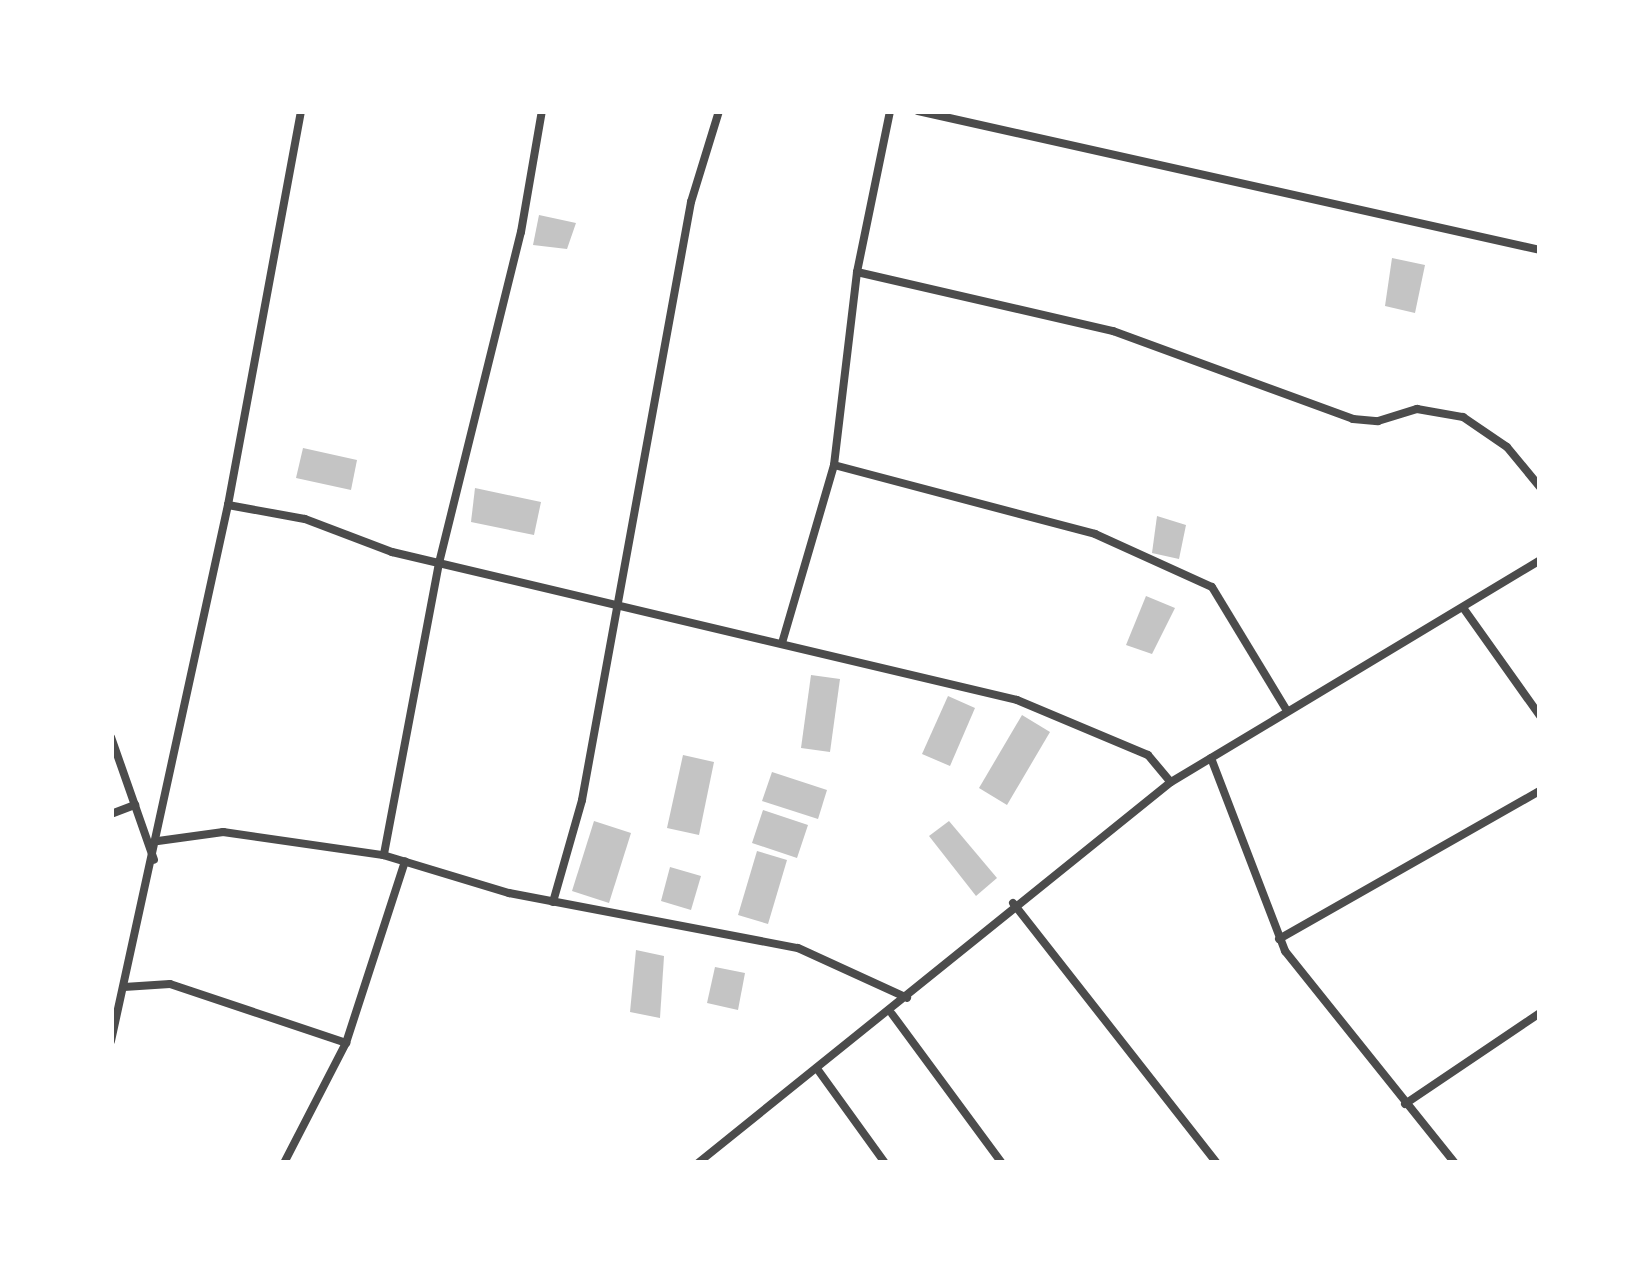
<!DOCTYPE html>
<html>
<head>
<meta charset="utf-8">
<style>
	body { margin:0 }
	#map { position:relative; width:1651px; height:1274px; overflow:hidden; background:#fff; font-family:Poppins,sans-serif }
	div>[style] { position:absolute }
	.building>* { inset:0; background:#c4c4c4 }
	.minor>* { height:8px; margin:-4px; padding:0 4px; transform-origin:4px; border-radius:4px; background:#4c4c4c }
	span { translate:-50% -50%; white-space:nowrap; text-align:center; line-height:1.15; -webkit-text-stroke:9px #fff; paint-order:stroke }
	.frame { position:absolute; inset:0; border:114px solid #fff; pointer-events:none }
</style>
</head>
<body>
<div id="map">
	<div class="building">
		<div style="clip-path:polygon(539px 215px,576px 223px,567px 249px,533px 245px)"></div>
		<div style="clip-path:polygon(1392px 258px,1425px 265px,1415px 313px,1385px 306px)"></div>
		<div style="clip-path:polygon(303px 448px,357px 460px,351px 490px,296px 478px)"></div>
		<div style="clip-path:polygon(475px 488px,541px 502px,534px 535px,471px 522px)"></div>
		<div style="clip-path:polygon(1157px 516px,1186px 525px,1179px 559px,1152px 553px)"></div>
		<div style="clip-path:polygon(1146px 596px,1175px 608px,1152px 654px,1126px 645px)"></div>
		<div style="clip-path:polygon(811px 675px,840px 679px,830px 752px,801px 748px)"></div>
		<div style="clip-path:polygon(948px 696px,975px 708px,950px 766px,922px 754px)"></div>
		<div style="clip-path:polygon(1022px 715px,1050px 732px,1007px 805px,979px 788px)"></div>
		<div style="clip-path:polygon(683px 755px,714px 762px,699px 835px,667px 828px)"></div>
		<div style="clip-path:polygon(772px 772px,827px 790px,818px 819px,762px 801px)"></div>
		<div style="clip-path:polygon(763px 810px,808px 825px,797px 858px,752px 843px)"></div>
		<div style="clip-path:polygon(594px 821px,631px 833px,609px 903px,572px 891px)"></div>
		<div style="clip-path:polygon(949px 821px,997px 878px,976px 896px,929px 836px)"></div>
		<div style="clip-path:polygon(757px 851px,787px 860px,768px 924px,738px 915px)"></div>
		<div style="clip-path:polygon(670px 867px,701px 876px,691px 910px,661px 901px)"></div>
		<div style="clip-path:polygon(636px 950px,664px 956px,660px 1018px,630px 1012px)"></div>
		<div style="clip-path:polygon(715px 967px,745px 973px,738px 1010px,707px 1003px)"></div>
	</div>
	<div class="minor">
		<div style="left:918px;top:111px;width:637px;rotate:12.6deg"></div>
		<div style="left:857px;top:272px;width:263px;rotate:13deg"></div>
		<div style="left:1113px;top:331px;width:256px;rotate:20.1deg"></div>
		<div style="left:1353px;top:419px;width:25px;rotate:5deg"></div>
		<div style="left:1378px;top:421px;width:41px;rotate:-17.1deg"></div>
		<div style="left:1417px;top:409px;width:47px;rotate:9.9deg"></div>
		<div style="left:1463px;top:417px;width:53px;rotate:34.3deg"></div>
		<div style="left:1507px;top:447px;width:52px;rotate:50.5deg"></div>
		<div style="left:834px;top:465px;width:270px;rotate:14.8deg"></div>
		<div style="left:1095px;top:534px;width:128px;rotate:24.4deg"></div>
		<div style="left:1212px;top:587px;width:145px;rotate:58.8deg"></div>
		<div style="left:228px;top:505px;width:78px;rotate:10.3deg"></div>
		<div style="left:305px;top:519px;width:93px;rotate:20.8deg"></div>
		<div style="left:392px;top:552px;width:642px;rotate:13.32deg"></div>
		<div style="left:1017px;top:700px;width:142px;rotate:22.8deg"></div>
		<div style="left:1148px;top:755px;width:35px;rotate:50deg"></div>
		<div style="left:1464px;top:609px;width:131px;rotate:54.6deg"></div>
		<div style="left:782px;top:643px;width:185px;rotate:-73.7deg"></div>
		<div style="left:834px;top:465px;width:194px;rotate:-83.2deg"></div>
		<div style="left:857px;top:272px;width:164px;rotate:-78.4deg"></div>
		<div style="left:111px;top:737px;width:130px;rotate:70.7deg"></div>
		<div style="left:1211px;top:758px;width:207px;rotate:69deg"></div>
		<div style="left:1285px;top:951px;width:272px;rotate:51.3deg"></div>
		<div style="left:111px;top:814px;width:26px;rotate:-21deg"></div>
		<div style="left:158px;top:841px;width:66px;rotate:-7.9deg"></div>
		<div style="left:223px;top:832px;width:162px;rotate:8.2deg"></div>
		<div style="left:383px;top:855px;width:132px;rotate:16.8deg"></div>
		<div style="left:509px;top:893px;width:294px;rotate:10.8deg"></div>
		<div style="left:798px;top:948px;width:120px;rotate:24.6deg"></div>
		<div style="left:384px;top:854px;width:296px;rotate:-79.3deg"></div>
		<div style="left:439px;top:563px;width:341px;rotate:-76.1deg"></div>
		<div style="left:521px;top:232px;width:123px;rotate:-80.2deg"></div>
		<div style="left:553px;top:902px;width:106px;rotate:-74.1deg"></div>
		<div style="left:582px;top:800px;width:608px;rotate:-79.67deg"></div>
		<div style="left:691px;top:202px;width:95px;rotate:-72.9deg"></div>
		<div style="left:1013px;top:903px;width:330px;rotate:51.9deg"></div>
		<div style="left:1279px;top:939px;width:300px;rotate:-29.6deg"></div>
		<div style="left:124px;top:987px;width:46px;rotate:-3.7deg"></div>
		<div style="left:170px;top:984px;width:186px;rotate:18.5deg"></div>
		<div style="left:892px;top:1014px;width:185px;rotate:53.6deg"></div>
		<div style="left:111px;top:1041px;width:549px;rotate:-77.69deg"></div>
		<div style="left:228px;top:505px;width:401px;rotate:-79.5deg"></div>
		<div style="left:818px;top:1070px;width:115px;rotate:54.2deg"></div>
		<div style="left:1405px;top:1104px;width:163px;rotate:-34deg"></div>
		<div style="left:284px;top:1163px;width:135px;rotate:-62.7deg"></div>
		<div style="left:346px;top:1043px;width:191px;rotate:-72deg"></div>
		<div style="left:698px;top:1163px;width:607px;rotate:-38.85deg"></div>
		<div style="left:1171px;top:782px;width:431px;rotate:-31deg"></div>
	</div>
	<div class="frame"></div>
</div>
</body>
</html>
